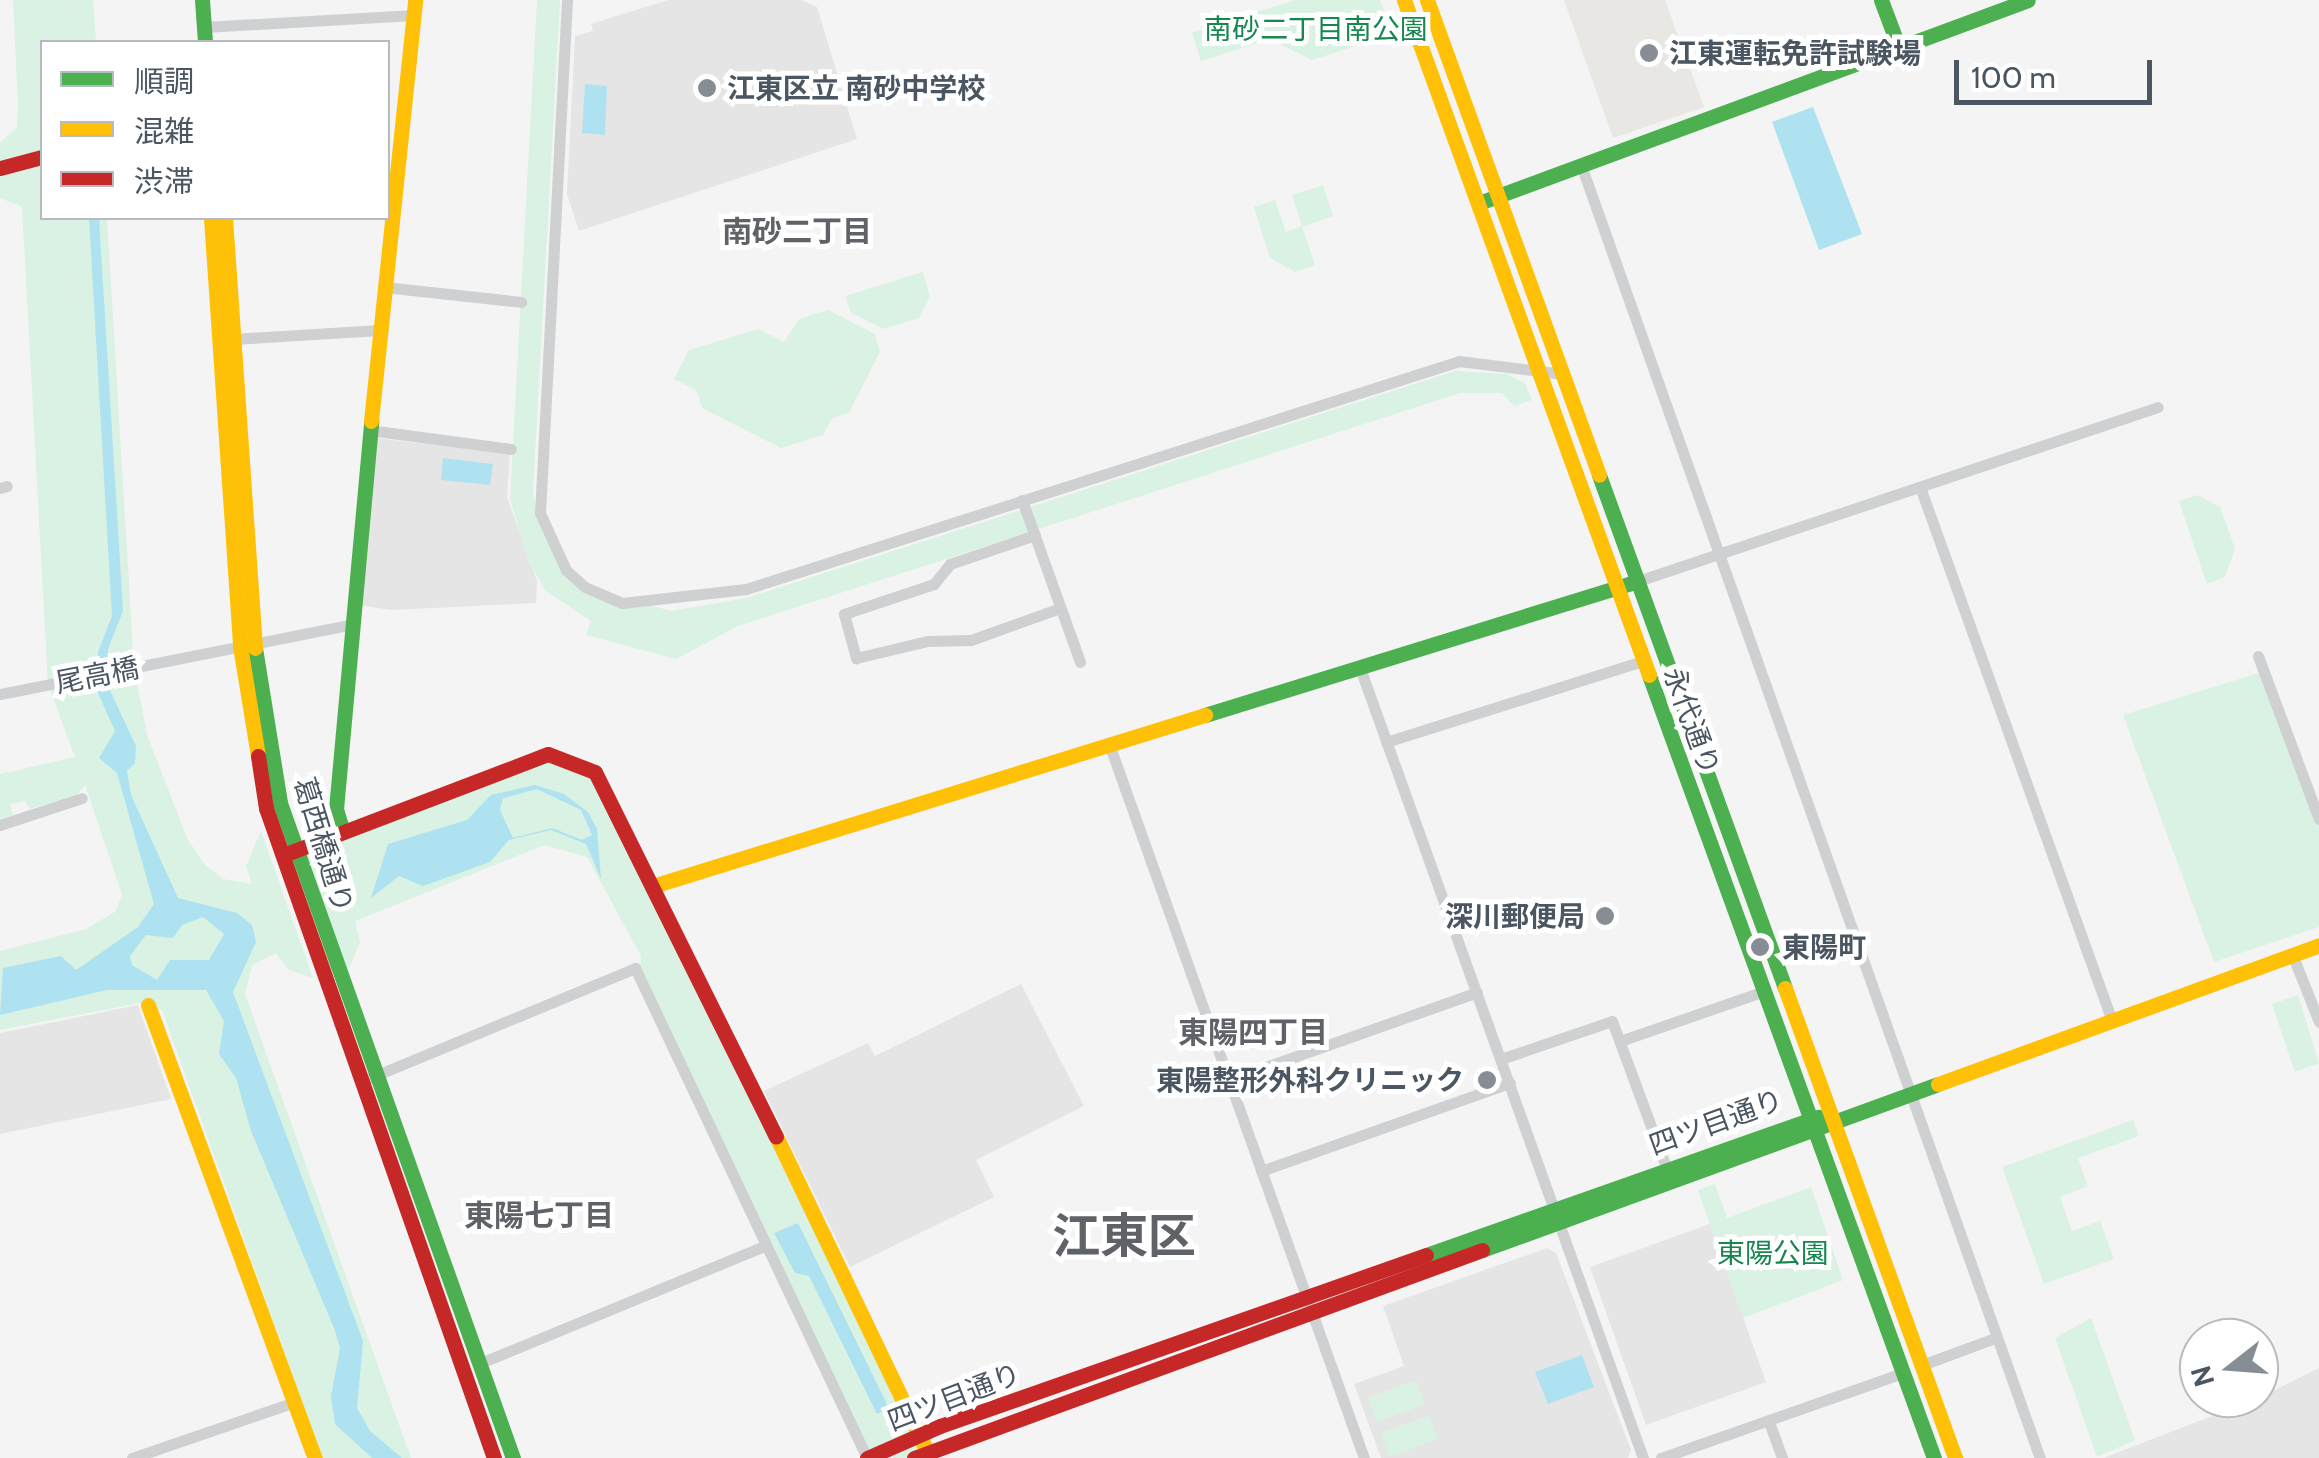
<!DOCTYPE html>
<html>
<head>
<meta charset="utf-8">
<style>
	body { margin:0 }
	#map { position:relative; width:2319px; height:1458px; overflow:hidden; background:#f4f4f4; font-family:Cabin,"Noto Sans JP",sans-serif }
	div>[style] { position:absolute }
	.commercial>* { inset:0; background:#e8e7e3 }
	.education>* { inset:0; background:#e6e5e6 }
	.green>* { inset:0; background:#d9f2e3 }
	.water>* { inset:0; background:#aee2f0 }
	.street>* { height:11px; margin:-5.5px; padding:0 5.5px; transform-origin:5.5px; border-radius:5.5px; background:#ced0d2 }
	.fast>* { height:15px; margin:-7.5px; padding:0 7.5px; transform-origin:7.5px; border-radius:7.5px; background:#4caf50 }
	.slow>* { height:15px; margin:-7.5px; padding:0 7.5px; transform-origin:7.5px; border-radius:7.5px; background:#ffc107 }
	.jam>* { height:15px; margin:-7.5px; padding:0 7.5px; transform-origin:7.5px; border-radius:7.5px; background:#c62828 }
	.dots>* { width:28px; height:28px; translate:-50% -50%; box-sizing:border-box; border:5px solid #fff; border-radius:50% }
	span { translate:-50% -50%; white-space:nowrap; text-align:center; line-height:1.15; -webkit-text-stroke:10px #fff; paint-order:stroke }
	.park-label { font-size:28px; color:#17864f }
	.poi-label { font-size:28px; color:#4a5661; font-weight:700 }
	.left { translate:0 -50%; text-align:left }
	.right { translate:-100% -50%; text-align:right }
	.street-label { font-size:28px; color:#4a5661 }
	.neighbourhood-label { font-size:30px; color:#5f6368; font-weight:700 }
	.town-label { font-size:48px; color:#5f6368; font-weight:700 }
	.legend { position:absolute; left:40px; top:40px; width:350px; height:180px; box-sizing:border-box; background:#fff; border:2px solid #b7bbc0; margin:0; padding:12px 18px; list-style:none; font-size:30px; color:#4a5661 }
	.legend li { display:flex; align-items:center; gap:20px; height:50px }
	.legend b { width:50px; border:2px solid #b7bbc0 }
	.north { position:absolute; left:2179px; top:1318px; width:100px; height:100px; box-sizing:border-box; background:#fff; border:2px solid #b7bbc0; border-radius:50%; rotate:253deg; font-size:28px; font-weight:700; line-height:40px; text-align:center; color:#4a5661 }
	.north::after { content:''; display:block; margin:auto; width:35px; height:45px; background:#868d94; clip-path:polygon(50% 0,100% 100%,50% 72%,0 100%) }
	.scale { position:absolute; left:1954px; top:60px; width:198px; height:45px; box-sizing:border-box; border:5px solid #4a5661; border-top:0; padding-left:12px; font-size:30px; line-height:35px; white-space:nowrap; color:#4a5661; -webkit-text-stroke:8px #fff; paint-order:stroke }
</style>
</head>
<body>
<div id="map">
	<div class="commercial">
		<div style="clip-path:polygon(1564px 0,1665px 0,1704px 107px,1613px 138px)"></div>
	</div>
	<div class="education">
		<div style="clip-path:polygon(668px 0,802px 0,817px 7px,857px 139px,579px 231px,567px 194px,575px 36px,593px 31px,591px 24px)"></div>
		<div style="clip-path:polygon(375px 438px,510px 453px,507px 497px,537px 581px,536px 603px,391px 610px,359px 605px)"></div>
		<div style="clip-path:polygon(1021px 984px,1084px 1106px,976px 1160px,994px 1197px,850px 1267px,764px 1091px,868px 1043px,875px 1056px)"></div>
		<div style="clip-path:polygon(138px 1005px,171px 1099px,0 1134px,0 1033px)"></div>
		<div style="clip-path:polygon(1710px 1224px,1766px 1382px,1646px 1425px,1590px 1267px)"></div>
		<div style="clip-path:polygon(1547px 1248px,1556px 1253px,1631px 1450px,1628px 1458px,1381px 1458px,1354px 1384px,1404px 1366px,1383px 1306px)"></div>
		<div style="clip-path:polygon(2319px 1368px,2319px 1458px,2103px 1458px,2259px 1398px)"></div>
	</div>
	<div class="green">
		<div style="clip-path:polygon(13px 0,93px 0,96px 42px,42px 42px,42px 218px,107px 218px,134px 667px,147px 735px,188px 840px,205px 865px,223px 879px,252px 884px,246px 866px,261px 831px,313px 978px,289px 970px,276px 953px,252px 965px,245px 994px,411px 1458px,322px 1458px,162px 1010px,140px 1003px,0 1030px,0 951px,86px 929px,116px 911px,122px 895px,85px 785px,76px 796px,29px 809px,26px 801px,10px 804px,13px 815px,0 819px,0 774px,75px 757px,48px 685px,22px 207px,0 198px,0 143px,17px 127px,18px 106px)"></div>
		<div style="clip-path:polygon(537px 0,560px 0,533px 493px,543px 533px,585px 587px,671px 611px,746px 598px,1455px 371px,1507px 374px,1525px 383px,1532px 400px,1514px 406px,1502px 393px,1460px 393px,738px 626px,676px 659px,586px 635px,591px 621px,546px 591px,528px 560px,510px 499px)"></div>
		<div style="clip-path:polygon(1295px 0,1380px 0,1393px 34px,1312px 60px,1270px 39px,1201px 61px,1192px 33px)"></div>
		<div style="clip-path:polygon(1323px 185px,1333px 216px,1302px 227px,1315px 265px,1295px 272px,1270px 258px,1254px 207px,1275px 200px,1286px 232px,1302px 226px,1292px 195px)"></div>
		<div style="clip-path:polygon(923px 272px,930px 297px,919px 318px,883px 329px,851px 313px,845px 296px)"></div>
		<div style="clip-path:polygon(828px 310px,875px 334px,880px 352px,849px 413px,832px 418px,823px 435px,781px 448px,702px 408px,697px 391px,674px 379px,689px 350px,758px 329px,784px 342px,799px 319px)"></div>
		<div style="clip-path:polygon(2198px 495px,2220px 507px,2235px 549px,2225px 577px,2207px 584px,2179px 501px)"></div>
		<div style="clip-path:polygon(2262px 672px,2319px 819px,2319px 927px,2214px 962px,2123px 715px)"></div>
		<div style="clip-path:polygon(549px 759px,579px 766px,604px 790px,925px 1458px,872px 1458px,640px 967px,641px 956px,587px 857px,544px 845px,355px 921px,360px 942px,349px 969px,317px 973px,269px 839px,305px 852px)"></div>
		<div style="clip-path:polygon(2298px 995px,2319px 1063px,2295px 1072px,2272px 1004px)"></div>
		<div style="clip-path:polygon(2133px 1120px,2139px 1136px,2078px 1158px,2088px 1186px,2060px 1197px,2072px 1231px,2100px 1221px,2114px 1259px,2044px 1284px,2002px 1167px)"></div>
		<div style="clip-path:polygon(1715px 1184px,1727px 1218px,1811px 1187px,1843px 1280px,1743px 1318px,1698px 1190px)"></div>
		<div style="clip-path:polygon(2091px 1318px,2135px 1440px,2097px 1457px,2055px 1338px)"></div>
		<div style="clip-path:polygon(1416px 1380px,1425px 1404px,1377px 1422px,1368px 1398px)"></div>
		<div style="clip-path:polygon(1429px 1415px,1438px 1439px,1389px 1457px,1381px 1433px)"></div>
	</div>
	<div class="water">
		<div style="clip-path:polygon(585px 84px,607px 86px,605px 135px,582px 133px)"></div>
		<div style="clip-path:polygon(1813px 107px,1862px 234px,1819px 250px,1772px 122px)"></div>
		<div style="clip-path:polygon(evenodd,89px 218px,99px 218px,123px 611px,108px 649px,107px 684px,136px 746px,135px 763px,127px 771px,131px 795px,178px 898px,237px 913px,252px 925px,256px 942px,233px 992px,363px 1341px,357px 1408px,370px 1431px,402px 1458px,372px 1458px,335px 1424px,331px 1396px,340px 1348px,334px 1328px,251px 1131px,236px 1078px,219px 1054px,224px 1021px,206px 990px,107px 990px,0 1015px,3px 968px,61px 956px,76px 970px,138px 927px,154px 904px,117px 773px,99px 758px,115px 731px,98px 693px,98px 652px,112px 616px,89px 218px,203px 917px,224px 934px,209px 960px,170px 960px,157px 980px,132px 965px,130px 956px,146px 935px,173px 938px,182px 925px,203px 917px)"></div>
		<div style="clip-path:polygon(443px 458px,493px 464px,490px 485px,441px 480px)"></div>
		<div style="clip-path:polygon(evenodd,535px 785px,564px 794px,588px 812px,597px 829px,601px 879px,586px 844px,551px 830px,509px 840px,490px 862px,423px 886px,399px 876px,371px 898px,388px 844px,467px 820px,491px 795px,535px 785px,537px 789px,581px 810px,592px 835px,582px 840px,552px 828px,513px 838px,500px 810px,503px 798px,537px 789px)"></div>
		<div style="clip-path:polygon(798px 1223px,889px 1408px,877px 1414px,809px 1276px,795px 1273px,774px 1233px)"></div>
		<div style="clip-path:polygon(1582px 1355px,1594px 1387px,1548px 1404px,1535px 1372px)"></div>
	</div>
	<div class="street">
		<div style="left:567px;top:0;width:514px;rotate:93.01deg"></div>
		<div style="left:540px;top:513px;width:63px;rotate:65.5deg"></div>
		<div style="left:566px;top:570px;width:25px;rotate:42deg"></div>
		<div style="left:585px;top:587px;width:40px;rotate:23.4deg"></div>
		<div style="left:622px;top:603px;width:125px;rotate:-6.4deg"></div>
		<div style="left:746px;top:589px;width:749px;rotate:-17.73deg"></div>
		<div style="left:1459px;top:361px;width:105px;rotate:7.1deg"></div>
		<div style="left:204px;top:27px;width:210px;rotate:-3.3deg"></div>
		<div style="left:1581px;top:165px;width:1372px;rotate:70.46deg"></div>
		<div style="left:384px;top:287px;width:138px;rotate:6.2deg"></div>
		<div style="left:233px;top:339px;width:147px;rotate:-3.5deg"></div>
		<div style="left:369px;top:430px;width:143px;rotate:7.6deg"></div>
		<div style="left:1920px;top:487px;width:564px;rotate:70.22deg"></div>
		<div style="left:0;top:488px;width:7px;rotate:-16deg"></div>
		<div style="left:1022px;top:500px;width:172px;rotate:70.3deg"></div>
		<div style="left:1035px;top:535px;width:90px;rotate:161.2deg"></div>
		<div style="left:950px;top:564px;width:26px;rotate:129deg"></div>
		<div style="left:934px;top:584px;width:95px;rotate:161.6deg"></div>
		<div style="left:844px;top:614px;width:46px;rotate:74.7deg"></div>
		<div style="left:856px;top:658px;width:74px;rotate:-13.3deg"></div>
		<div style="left:928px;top:641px;width:43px;rotate:-1.3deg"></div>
		<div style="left:971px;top:640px;width:95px;rotate:-19.8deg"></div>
		<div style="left:1638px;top:581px;width:548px;rotate:-18.5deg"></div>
		<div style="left:2258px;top:656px;width:174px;rotate:69.5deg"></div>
		<div style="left:1360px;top:668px;width:839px;rotate:70.29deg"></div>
		<div style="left:0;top:694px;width:356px;rotate:-11.2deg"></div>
		<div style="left:1386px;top:742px;width:269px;rotate:-17.5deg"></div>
		<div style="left:1109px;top:744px;width:758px;rotate:70.35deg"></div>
		<div style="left:0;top:825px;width:86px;rotate:-18.2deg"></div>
		<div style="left:2292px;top:954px;width:73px;rotate:68.3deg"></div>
		<div style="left:1620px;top:1041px;width:152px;rotate:-19.1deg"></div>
		<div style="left:1501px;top:1059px;width:117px;rotate:-18.9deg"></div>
		<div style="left:1612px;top:1021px;width:156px;rotate:69.7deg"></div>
		<div style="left:1229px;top:1080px;width:263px;rotate:-19.5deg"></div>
		<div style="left:360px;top:1082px;width:298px;rotate:-22.5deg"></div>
		<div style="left:635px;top:968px;width:542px;rotate:64.66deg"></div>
		<div style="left:1261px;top:1171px;width:264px;rotate:-19.5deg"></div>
		<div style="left:478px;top:1364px;width:309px;rotate:-22.4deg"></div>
		<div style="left:1922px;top:1365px;width:78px;rotate:-20.3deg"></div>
		<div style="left:1769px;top:1422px;width:38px;rotate:70deg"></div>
		<div style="left:132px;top:1458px;width:172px;rotate:-19deg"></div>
		<div style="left:1661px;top:1458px;width:256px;rotate:-19.4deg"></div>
	</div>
	<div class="fast">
		<div style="left:202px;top:0;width:42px;rotate:85.9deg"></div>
		<div style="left:1881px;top:0;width:51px;rotate:69.4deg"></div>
		<div style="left:1479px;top:203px;width:585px;rotate:-20.29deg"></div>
		<div style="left:1599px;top:475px;width:546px;rotate:70.07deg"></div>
		<div style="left:255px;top:648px;width:157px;rotate:80.8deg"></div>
		<div style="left:280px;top:803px;width:695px;rotate:70.42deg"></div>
		<div style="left:1649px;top:675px;width:833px;rotate:70deg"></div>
		<div style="left:1205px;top:715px;width:453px;rotate:-17.2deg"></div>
		<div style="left:343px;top:832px;width:24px;rotate:-107deg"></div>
		<div style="left:336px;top:809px;width:390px;rotate:-84.8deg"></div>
		<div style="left:1482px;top:1250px;width:485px;rotate:-20deg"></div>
		<div style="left:1426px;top:1255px;width:416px;rotate:-19.4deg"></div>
	</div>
	<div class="slow">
		<div style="left:1404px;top:0;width:718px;rotate:70.05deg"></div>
		<div style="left:1427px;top:0;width:505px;rotate:70.09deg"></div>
		<div style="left:211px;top:218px;width:429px;rotate:86.1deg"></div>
		<div style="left:240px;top:646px;width:111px;rotate:80.7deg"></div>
		<div style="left:225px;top:218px;width:431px;rotate:86deg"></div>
		<div style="left:371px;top:421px;width:423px;rotate:-84deg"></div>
		<div style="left:656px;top:885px;width:575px;rotate:-17.21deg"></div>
		<div style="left:1785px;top:988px;width:500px;rotate:70.1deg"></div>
		<div style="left:148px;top:1005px;width:483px;rotate:69.8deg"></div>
		<div style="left:1938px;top:1084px;width:406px;rotate:-20deg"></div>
		<div style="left:776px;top:1136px;width:352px;rotate:64.4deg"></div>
	</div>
	<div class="jam">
		<div style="left:0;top:168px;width:43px;rotate:-14.7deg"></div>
		<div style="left:258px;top:756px;width:53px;rotate:81.3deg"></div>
		<div style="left:266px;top:808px;width:689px;rotate:70.67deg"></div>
		<div style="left:286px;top:854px;width:280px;rotate:-20.9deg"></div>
		<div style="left:548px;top:754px;width:50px;rotate:21deg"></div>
		<div style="left:595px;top:772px;width:407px;rotate:63.6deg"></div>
		<div style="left:867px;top:1458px;width:80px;rotate:-23.7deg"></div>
		<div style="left:940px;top:1426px;width:515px;rotate:-19.38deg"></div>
		<div style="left:914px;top:1458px;width:605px;rotate:-20.11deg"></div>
	</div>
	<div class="dots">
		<div style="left:1649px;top:53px;background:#868d94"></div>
		<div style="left:707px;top:88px;background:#868d94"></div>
		<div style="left:1605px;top:916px;background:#868d94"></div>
		<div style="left:1760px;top:947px;background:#868d94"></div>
		<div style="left:1487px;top:1080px;background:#868d94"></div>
	</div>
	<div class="park-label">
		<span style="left:1316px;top:29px">南砂二丁目南公園</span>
		<span style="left:1773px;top:1253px">東陽公園</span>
	</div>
	<div class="poi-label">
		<span class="left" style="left:1669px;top:53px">江東運転免許試験場</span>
		<span class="left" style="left:727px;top:88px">江東区立 南砂中学校</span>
		<span class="right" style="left:1585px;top:916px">深川郵便局</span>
		<span class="left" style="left:1782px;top:947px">東陽町</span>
		<span class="right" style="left:1464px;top:1080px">東陽整形外科クリニック</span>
	</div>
	<div class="street-label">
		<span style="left:97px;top:675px;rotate:-11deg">尾高橋</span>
		<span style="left:1692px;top:721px;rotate:70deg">永代通り</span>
		<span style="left:324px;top:845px;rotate:73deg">葛西橋通り</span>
		<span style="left:1716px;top:1122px;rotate:-20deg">四ツ目通り</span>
		<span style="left:954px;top:1397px;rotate:-21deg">四ツ目通り</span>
	</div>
	<div class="neighbourhood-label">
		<span style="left:797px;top:232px">南砂二丁目</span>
		<span style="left:1253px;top:1033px">東陽四丁目</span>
		<span style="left:539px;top:1216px">東陽七丁目</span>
	</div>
	<div class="town-label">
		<span style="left:1124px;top:1237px">江東区</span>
	</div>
	<ul class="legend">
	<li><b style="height:12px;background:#4caf50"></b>順調</li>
	<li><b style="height:12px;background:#ffc107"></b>混雑</li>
	<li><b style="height:12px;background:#c62828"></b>渋滞</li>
	</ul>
	<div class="north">N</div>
	<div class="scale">100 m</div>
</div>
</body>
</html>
